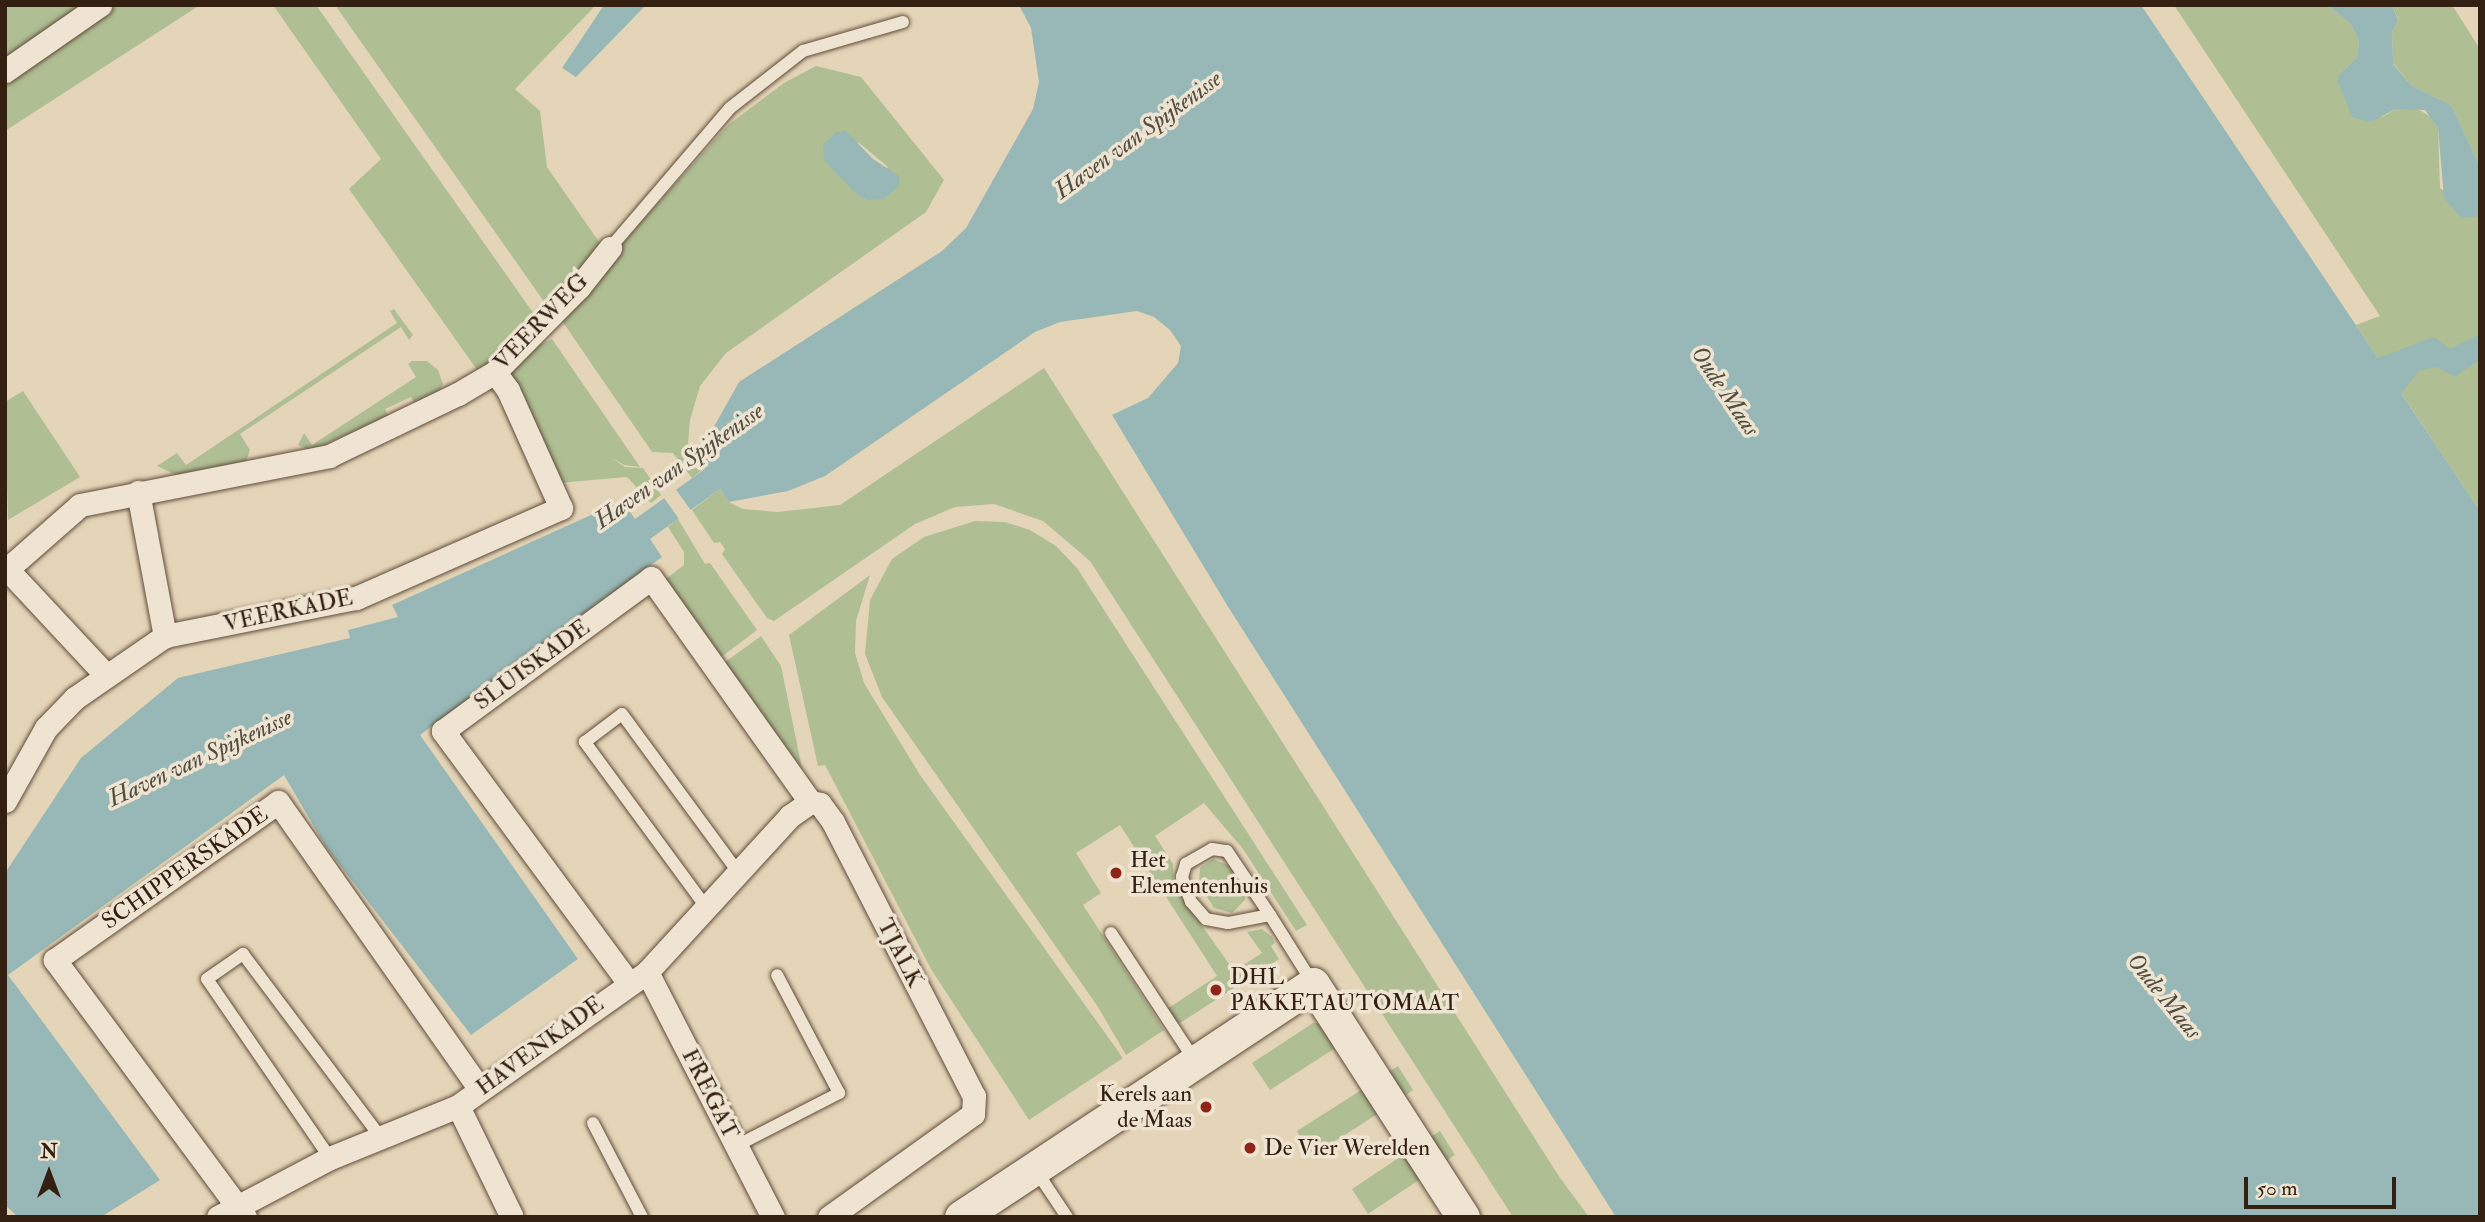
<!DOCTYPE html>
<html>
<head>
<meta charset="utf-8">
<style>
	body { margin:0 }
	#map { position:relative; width:2485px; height:1222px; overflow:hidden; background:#e5d5b8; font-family:"IM FELL Double Pica",serif }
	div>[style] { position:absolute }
	.green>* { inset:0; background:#afbe93 }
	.water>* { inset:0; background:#97b8b6 }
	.pier>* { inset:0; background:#e5d5b8 }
	.roads { filter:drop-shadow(0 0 2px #604d3b) drop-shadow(0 0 2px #604d3b) }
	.lane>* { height:12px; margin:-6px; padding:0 6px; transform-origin:6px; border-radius:6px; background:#eee4d1 }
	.street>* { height:23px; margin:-11.5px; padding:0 11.5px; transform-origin:11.5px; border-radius:11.5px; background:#eee4d1 }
	.secondary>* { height:33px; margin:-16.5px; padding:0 16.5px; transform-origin:16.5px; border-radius:16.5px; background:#eee4d1 }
	.dots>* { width:19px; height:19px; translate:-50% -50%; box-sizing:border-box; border:4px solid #eee4d1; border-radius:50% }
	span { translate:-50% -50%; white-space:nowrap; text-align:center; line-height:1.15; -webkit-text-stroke:7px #eee4d1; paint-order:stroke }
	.street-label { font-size:23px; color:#342011 }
	.poi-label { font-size:23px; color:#342011 }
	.left { translate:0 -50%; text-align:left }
	.right { translate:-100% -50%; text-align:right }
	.water-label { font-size:24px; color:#524e43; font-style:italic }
	.frame { position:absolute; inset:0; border:7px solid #342011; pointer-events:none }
	.north { position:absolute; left:14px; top:1138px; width:70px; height:70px; -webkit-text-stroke:5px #eee4d1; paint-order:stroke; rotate:0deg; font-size:19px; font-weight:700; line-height:28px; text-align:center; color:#342011 }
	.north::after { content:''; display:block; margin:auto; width:24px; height:32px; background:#342011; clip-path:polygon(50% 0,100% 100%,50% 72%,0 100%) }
	.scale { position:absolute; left:2244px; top:1177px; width:152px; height:32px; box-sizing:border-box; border:4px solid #342011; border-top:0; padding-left:9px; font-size:21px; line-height:24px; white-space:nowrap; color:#342011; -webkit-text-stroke:5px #eee4d1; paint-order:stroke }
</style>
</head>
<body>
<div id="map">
	<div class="green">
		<div style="clip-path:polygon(11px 5px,86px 5px,5px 63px,5px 8px)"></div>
		<div style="clip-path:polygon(108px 5px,200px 5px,5px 131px,5px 78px)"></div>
		<div style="clip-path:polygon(273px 5px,316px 5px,534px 314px,480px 374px,349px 189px,381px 159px)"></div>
		<div style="clip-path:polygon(335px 5px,596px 5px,515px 89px,540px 111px,547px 167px,604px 249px,552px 304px,545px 303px)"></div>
		<div style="clip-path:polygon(2174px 5px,2327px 5px,2351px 24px,2359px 42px,2357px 58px,2339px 74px,2382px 117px,2396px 109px,2416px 108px,2431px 117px,2438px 128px,2440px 188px,2480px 216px,2480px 511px,2356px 325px,2380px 316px)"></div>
		<div style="clip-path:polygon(2392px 5px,2452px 5px,2480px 49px,2480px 166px,2451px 105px,2412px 86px,2393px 63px,2392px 32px,2398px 19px)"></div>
		<div style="clip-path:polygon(evenodd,816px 66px,861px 77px,944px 180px,926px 212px,726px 353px,700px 386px,690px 420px,688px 443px,705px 468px,692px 478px,673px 453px,652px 452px,558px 315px,728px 125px,784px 83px,816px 66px,858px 142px,888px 167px,854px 192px,858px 142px)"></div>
		<div style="clip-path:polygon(394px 309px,413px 335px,409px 340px,401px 327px,240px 434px,250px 450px,246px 462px,176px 475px,157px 466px,177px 453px,186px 465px,397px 323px,390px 311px)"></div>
		<div style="clip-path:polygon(552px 339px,640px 467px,624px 465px,610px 457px,625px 467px,643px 468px,661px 495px,651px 503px,627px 477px,558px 483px,508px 375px,538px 346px)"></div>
		<div style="clip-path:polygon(412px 361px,427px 361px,438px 370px,443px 384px,437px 394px,415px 404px,411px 397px,385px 409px,388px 416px,322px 446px,309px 450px,298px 445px,304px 433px,312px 445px,416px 377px,408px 364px)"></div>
		<div style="clip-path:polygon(1044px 368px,1560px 1178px,1589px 1217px,1513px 1217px,1090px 561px,1043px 521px,994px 504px,955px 507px,915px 524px,774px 621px,767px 618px,722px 554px,725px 549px,720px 542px,714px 543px,692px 510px,720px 489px,729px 502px,743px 509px,778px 512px,840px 505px)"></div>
		<div style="clip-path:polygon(23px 391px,80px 477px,8px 520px,5px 402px)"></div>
		<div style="clip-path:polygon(678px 519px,705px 564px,710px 563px,757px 630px,720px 658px,663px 581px,684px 565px,684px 552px,668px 527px)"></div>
		<div style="clip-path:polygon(975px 521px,1005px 522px,1030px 530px,1056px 546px,1077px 568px,1307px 925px,1296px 931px,1243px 849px,1204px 803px,1155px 836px,1173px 864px,1174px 886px,1234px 971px,1262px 953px,1247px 932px,1262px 929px,1272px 937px,1275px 943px,1271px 946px,1279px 959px,1177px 1025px,1167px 1009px,1217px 976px,1120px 825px,1076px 853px,1101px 893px,1083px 905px,1164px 1030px,1126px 1055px,1098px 1007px,882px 697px,865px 654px,870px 600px,892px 559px,924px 537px)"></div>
		<div style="clip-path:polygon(870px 575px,856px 621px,855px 653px,864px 683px,920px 775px,1123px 1058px,1029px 1120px,931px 969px,825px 765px,818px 766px,789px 635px)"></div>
		<div style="clip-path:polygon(761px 636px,781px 666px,802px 768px,724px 663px)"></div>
		<div style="clip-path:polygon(1213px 859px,1230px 866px,1245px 892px,1245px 900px,1232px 913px,1214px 908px,1199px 884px,1200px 868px)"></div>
		<div style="clip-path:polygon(1313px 1023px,1322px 1023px,1340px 1045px,1270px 1090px,1252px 1063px)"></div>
		<div style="clip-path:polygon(1398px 1066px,1413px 1090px,1400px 1099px,1384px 1075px)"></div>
		<div style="clip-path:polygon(1366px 1087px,1382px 1111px,1312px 1156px,1297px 1131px)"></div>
		<div style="clip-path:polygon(1440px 1131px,1455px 1155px,1441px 1164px,1426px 1140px)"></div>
		<div style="clip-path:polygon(1409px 1151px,1425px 1176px,1368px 1214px,1352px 1189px)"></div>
	</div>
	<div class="water">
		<div style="clip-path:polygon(604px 5px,646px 5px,576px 77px,562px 68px)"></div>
		<div style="clip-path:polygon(1019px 5px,2141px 5px,2378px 358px,2434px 337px,2450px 349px,2480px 334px,2480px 360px,2455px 376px,2436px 367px,2419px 371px,2401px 393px,2480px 511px,2480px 1217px,1616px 1217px,1227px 605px,1112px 415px,1148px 398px,1178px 363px,1181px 346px,1170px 330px,1154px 317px,1137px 311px,1060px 322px,1035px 332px,825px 476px,788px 491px,729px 502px,720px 489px,650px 539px,662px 557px,420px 735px,578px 959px,471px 1035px,326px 847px,284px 775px,8px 975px,160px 1180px,101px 1217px,18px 1217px,5px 1205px,5px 873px,81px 758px,178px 678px,350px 638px,348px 630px,398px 617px,392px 605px,622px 501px,635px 519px,705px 469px,697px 457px,739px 382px,942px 251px,966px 228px,1033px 109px,1039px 82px,1031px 28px)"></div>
		<div style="clip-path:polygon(2327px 5px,2392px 5px,2398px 20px,2392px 32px,2393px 64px,2412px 86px,2451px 105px,2480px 166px,2480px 216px,2461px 218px,2444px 198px,2438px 128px,2425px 110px,2396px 109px,2370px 122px,2352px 117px,2338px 82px,2339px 74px,2357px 58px,2359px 42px,2351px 24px)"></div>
		<div style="clip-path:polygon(846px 131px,873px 159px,899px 176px,899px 186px,884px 199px,867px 200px,854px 192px,824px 160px,823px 145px,835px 133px)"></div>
	</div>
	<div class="pier">
		<div style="clip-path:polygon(674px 487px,693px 513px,681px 522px,662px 495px)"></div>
	</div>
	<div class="roads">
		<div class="lane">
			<div style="left:610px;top:248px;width:184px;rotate:-49.4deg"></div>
			<div style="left:730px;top:108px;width:93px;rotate:-38deg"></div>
			<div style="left:803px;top:51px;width:104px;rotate:-16.2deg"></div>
			<div style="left:706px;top:907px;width:205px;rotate:-126.3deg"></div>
			<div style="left:585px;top:742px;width:46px;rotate:-37.1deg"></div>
			<div style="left:622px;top:714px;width:196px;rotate:53.7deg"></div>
			<div style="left:1270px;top:915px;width:43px;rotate:169.2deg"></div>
			<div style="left:1228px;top:923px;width:22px;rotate:-170deg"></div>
			<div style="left:1206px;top:919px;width:23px;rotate:-131deg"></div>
			<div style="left:1191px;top:902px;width:27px;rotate:-110deg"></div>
			<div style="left:1182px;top:877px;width:14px;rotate:-73deg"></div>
			<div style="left:1186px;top:864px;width:30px;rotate:-30deg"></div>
			<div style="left:1212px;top:849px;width:15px;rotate:8deg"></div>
			<div style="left:1227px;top:851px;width:77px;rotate:56.1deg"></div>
			<div style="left:1270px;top:915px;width:79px;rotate:57.9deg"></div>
			<div style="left:1111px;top:933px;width:153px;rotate:56.7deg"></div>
			<div style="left:593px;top:1123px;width:106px;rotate:62.5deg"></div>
			<div style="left:736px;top:1146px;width:116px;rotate:-27.2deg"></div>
			<div style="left:839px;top:1093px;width:133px;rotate:-117.7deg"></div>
			<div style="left:330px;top:1158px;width:217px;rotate:-124.5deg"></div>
			<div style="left:207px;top:979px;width:44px;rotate:-34.8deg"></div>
			<div style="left:243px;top:954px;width:230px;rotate:53.1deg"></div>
			<div style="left:1035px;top:1169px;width:58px;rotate:56.3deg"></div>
		</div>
		<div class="street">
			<div style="left:5px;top:71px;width:116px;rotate:-34.8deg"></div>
			<div style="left:138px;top:492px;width:147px;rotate:79.4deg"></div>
			<div style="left:7px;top:569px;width:144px;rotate:47deg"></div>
			<div style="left:5px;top:571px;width:100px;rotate:-41.3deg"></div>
			<div style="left:80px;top:505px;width:254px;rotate:-11.1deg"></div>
			<div style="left:329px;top:456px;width:143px;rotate:-25.7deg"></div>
			<div style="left:458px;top:394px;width:43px;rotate:-30.7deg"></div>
			<div style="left:495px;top:372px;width:120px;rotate:-45.3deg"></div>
			<div style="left:579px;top:287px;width:50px;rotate:-51.5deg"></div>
			<div style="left:5px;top:801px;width:84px;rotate:-60.7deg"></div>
			<div style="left:46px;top:728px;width:42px;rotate:-46deg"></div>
			<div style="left:75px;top:698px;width:109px;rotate:-34.6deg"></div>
			<div style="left:165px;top:636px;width:195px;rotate:-11.3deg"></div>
			<div style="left:356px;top:598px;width:224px;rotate:-23.7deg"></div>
			<div style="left:561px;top:508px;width:129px;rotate:-114.2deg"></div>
			<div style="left:508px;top:390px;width:22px;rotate:-126deg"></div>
			<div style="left:810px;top:802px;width:10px;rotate:11deg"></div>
			<div style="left:820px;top:804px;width:22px;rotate:54deg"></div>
			<div style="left:833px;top:822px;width:308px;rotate:62.8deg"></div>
			<div style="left:974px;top:1096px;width:18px;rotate:93deg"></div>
			<div style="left:973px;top:1114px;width:177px;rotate:144.4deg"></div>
			<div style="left:647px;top:972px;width:276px;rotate:62.8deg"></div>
			<div style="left:628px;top:982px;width:312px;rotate:-126.4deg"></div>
			<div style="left:443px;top:731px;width:258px;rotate:-36.3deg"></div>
			<div style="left:651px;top:578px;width:275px;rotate:54.6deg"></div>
			<div style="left:458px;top:1106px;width:123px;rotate:64.1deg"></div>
			<div style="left:218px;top:1217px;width:127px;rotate:-27.8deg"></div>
			<div style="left:330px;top:1158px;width:138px;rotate:-22.1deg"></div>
			<div style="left:458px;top:1106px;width:232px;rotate:-35.3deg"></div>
			<div style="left:647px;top:972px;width:212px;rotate:-47.5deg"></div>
			<div style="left:790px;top:816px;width:24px;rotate:-35deg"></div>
			<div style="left:245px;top:1217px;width:320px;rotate:-126.5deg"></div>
			<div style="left:55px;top:960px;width:273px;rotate:-35.3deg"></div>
			<div style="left:278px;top:802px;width:351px;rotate:54.9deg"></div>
		</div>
		<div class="secondary">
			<div style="left:961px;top:1217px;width:422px;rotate:-33.5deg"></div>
			<div style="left:1313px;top:984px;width:277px;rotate:57.2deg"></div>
		</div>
	</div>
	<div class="dots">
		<div style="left:1116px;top:873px;background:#8f2418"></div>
		<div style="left:1216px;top:990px;background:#8f2418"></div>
		<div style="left:1206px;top:1107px;background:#8f2418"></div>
		<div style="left:1250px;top:1148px;background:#8f2418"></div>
	</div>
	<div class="street-label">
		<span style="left:541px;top:322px;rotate:-46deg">VEERWEG</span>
		<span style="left:288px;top:611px;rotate:-12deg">VEERKADE</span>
		<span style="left:532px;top:665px;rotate:-36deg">SLUISKADE</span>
		<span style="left:185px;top:868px;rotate:-35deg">SCHIPPERSKADE</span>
		<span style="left:900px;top:953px;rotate:63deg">TJALK</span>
		<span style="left:540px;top:1046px;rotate:-36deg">HAVENKADE</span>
		<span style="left:710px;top:1094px;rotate:63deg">FREGAT</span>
	</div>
	<div class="poi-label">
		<span class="left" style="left:1130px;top:873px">Het<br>Elementenhuis</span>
		<span class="left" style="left:1230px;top:990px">DHL<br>PAKKETAUTOMAAT</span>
		<span class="right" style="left:1192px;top:1107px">Kerels aan<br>de Maas</span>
		<span class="left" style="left:1264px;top:1148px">De Vier Werelden</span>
	</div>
	<div class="water-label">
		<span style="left:1138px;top:135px;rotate:-36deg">Haven van Spijkenisse</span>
		<span style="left:1725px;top:391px;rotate:56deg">Oude Maas</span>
		<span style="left:679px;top:466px;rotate:-35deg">Haven van Spijkenisse</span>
		<span style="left:200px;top:758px;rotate:-25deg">Haven van Spijkenisse</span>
		<span style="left:2164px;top:996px;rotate:51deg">Oude Maas</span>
	</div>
	<div class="frame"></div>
	<div class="north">N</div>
	<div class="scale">50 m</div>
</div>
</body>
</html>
